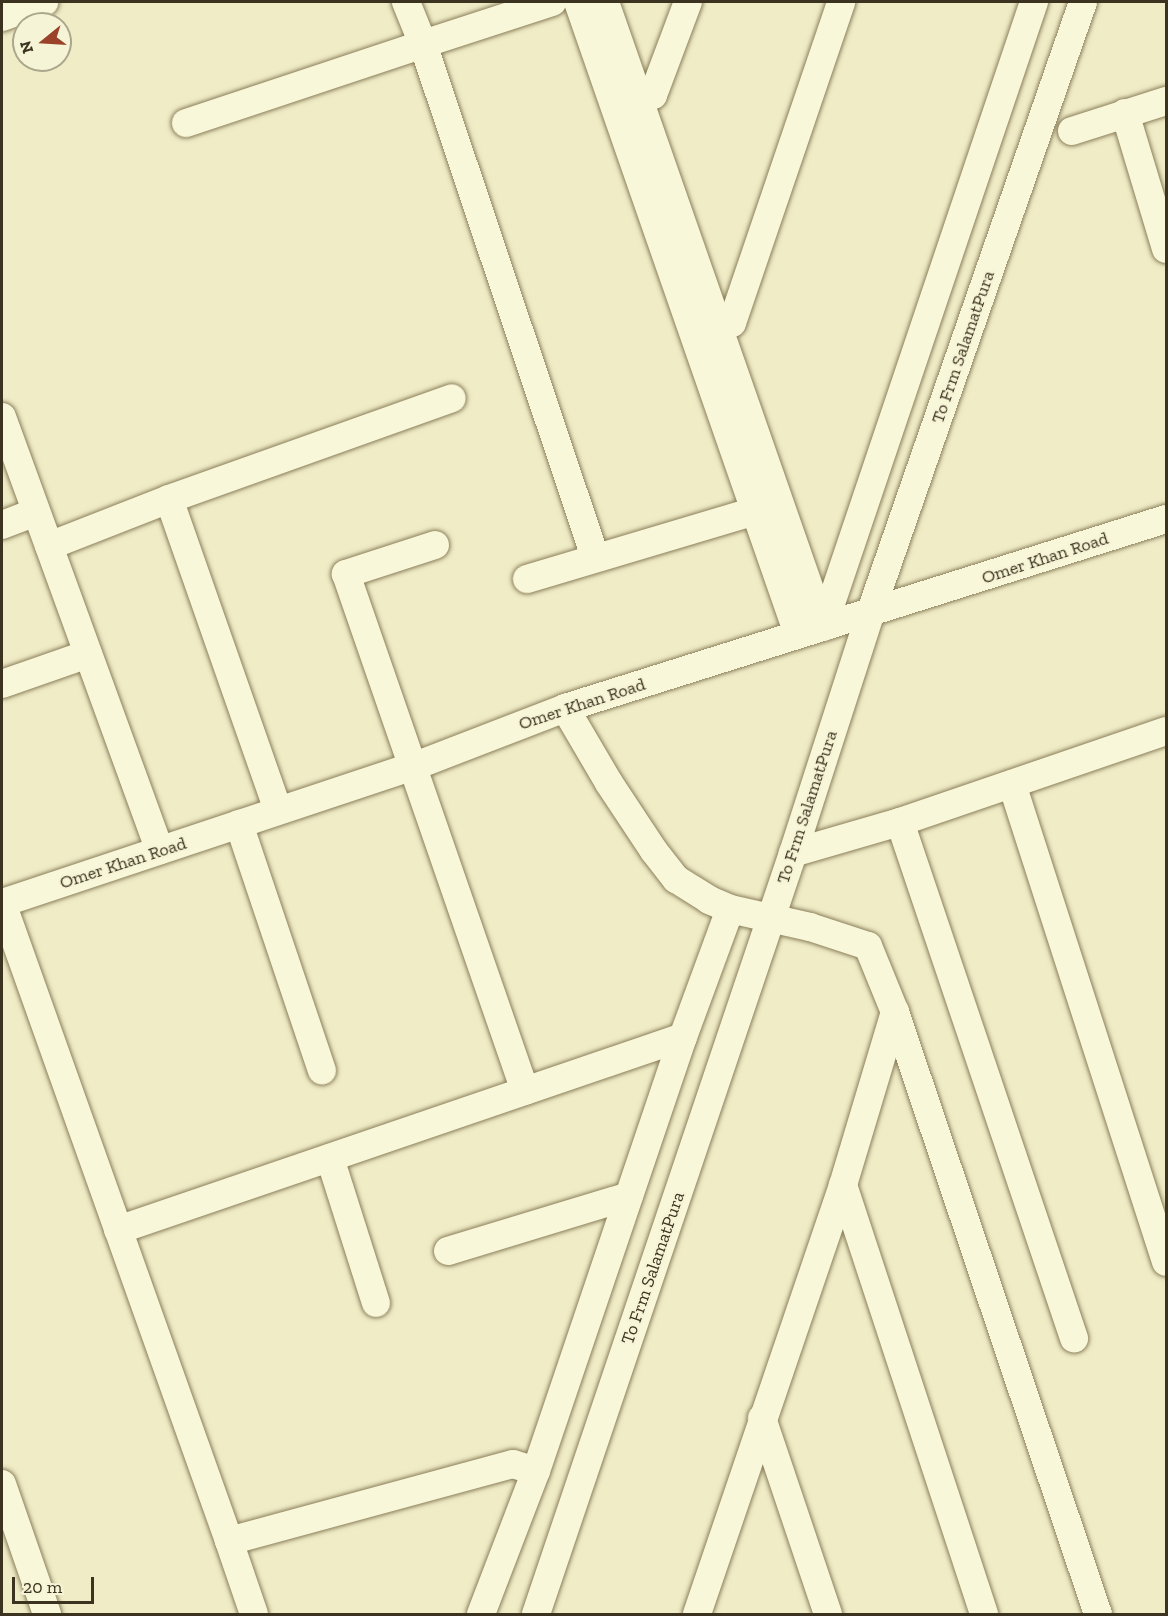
<!DOCTYPE html>
<html>
<head>
<meta charset="utf-8">
<style>
	body { margin:0 }
	#map { position:relative; width:1168px; height:1616px; overflow:hidden; background:#efecc6; font-family:"Zilla Slab",serif }
	div>[style] { position:absolute }
	.roads { filter:drop-shadow(0 0 2px #8b7f5b) drop-shadow(0 0 2px #8b7f5b) }
	.street>* { height:28px; margin:-14px; padding:0 14px; transform-origin:14px; border-radius:14px; background:#f9f7d9 }
	span { translate:-50% -50%; white-space:nowrap; text-align:center; line-height:1.15; -webkit-text-stroke:4.5px #f6f4d6; paint-order:stroke }
	.street-label { font-size:18px; color:#3b331f }
	.frame { position:absolute; inset:0; border:3px solid #3b331f; pointer-events:none }
	.north { position:absolute; left:12px; top:12px; width:60px; height:60px; box-sizing:border-box; background:#f6f4d6; border:2px solid #aba78d; border-radius:50%; rotate:252deg; font-size:16px; font-weight:700; line-height:24px; text-align:center; color:#3b331f }
	.north::after { content:''; display:block; margin:auto; width:21px; height:27px; background:#9b432a; clip-path:polygon(50% 0,100% 100%,50% 72%,0 100%) }
	.scale { position:absolute; left:12px; top:1577px; width:82px; height:27px; box-sizing:border-box; border:3px solid #3b331f; border-top:0; padding-left:8px; font-size:18px; line-height:21px; white-space:nowrap; color:#3b331f; -webkit-text-stroke:4px #f6f4d6; paint-order:stroke }
</style>
</head>
<body>
<div id="map">
	<div class="roads">
		<div class="street">
			<div style="left:406px;top:2px;width:45px;rotate:68deg"></div>
			<div style="left:423px;top:44px;width:136px;rotate:-18deg"></div>
			<div style="left:578px;top:2px;width:669px;rotate:70.81deg"></div>
			<div style="left:605px;top:2px;width:662px;rotate:70.77deg"></div>
			<div style="left:2px;top:17px;width:45px;rotate:-19.7deg"></div>
			<div style="left:640px;top:100px;width:14px;rotate:-21deg"></div>
			<div style="left:653px;top:95px;width:99px;rotate:-69.4deg"></div>
			<div style="left:1125px;top:113px;width:142px;rotate:73.2deg"></div>
			<div style="left:186px;top:123px;width:250px;rotate:-18.4deg"></div>
			<div style="left:423px;top:44px;width:541px;rotate:71.46deg"></div>
			<div style="left:1072px;top:131px;width:99px;rotate:-17.7deg"></div>
			<div style="left:718px;top:329px;width:15px;rotate:-23deg"></div>
			<div style="left:732px;top:323px;width:339px;rotate:-71.2deg"></div>
			<div style="left:2px;top:417px;width:461px;rotate:70deg"></div>
			<div style="left:169px;top:499px;width:330px;rotate:70.7deg"></div>
			<div style="left:2px;top:525px;width:36px;rotate:-21deg"></div>
			<div style="left:435px;top:545px;width:94px;rotate:162deg"></div>
			<div style="left:346px;top:574px;width:547px;rotate:70.9deg"></div>
			<div style="left:49px;top:546px;width:129px;rotate:-21.4deg"></div>
			<div style="left:169px;top:499px;width:300px;rotate:-19.6deg"></div>
			<div style="left:527px;top:579px;width:259px;rotate:-16.6deg"></div>
			<div style="left:823px;top:627px;width:660px;rotate:-71.35deg"></div>
			<div style="left:2px;top:684px;width:91px;rotate:-19.2deg"></div>
			<div style="left:565px;top:708px;width:87px;rotate:59.6deg"></div>
			<div style="left:609px;top:783px;width:82px;rotate:56.5deg"></div>
			<div style="left:654px;top:851px;width:36px;rotate:52deg"></div>
			<div style="left:676px;top:879px;width:39px;rotate:32deg"></div>
			<div style="left:709px;top:900px;width:23px;rotate:23deg"></div>
			<div style="left:730px;top:909px;width:82px;rotate:12.7deg"></div>
			<div style="left:810px;top:927px;width:61px;rotate:18.1deg"></div>
			<div style="left:868px;top:946px;width:71px;rotate:67.8deg"></div>
			<div style="left:895px;top:1012px;width:635px;rotate:71.37deg"></div>
			<div style="left:1012px;top:784px;width:502px;rotate:72.14deg"></div>
			<div style="left:900px;top:822px;width:545px;rotate:71.37deg"></div>
			<div style="left:239px;top:824px;width:260px;rotate:71.4deg"></div>
			<div style="left:793px;top:853px;width:111px;rotate:-16.2deg"></div>
			<div style="left:900px;top:822px;width:281px;rotate:-18.9deg"></div>
			<div style="left:2px;top:903px;width:435px;rotate:-18.4deg"></div>
			<div style="left:415px;top:766px;width:161px;rotate:-21.1deg"></div>
			<div style="left:565px;top:708px;width:630px;rotate:-17.46deg"></div>
			<div style="left:2px;top:903px;width:677px;rotate:70.41deg"></div>
			<div style="left:229px;top:1541px;width:294px;rotate:-15.2deg"></div>
			<div style="left:513px;top:1464px;width:24px;rotate:17deg"></div>
			<div style="left:330px;top:1158px;width:152px;rotate:72.4deg"></div>
			<div style="left:843px;top:1185px;width:452px;rotate:71.8deg"></div>
			<div style="left:118px;top:1230px;width:597px;rotate:-18.86deg"></div>
			<div style="left:683px;top:1037px;width:136px;rotate:-69.8deg"></div>
			<div style="left:448px;top:1251px;width:189px;rotate:-16.9deg"></div>
			<div style="left:762px;top:1418px;width:207px;rotate:71.4deg"></div>
			<div style="left:2px;top:1484px;width:138px;rotate:70.9deg"></div>
			<div style="left:229px;top:1541px;width:77px;rotate:71.1deg"></div>
			<div style="left:481px;top:1614px;width:153px;rotate:-69deg"></div>
			<div style="left:536px;top:1471px;width:458px;rotate:-71.3deg"></div>
			<div style="left:536px;top:1614px;width:803px;rotate:-71.34deg"></div>
			<div style="left:793px;top:853px;width:251px;rotate:-72.1deg"></div>
			<div style="left:870px;top:614px;width:648px;rotate:-70.81deg"></div>
			<div style="left:697px;top:1614px;width:453px;rotate:-71.2deg"></div>
			<div style="left:843px;top:1185px;width:181px;rotate:-73.3deg"></div>
		</div>
	</div>
	<div class="street-label">
		<span style="left:963px;top:347px;rotate:-71deg">To Frm SalamatPura</span>
		<span style="left:1045px;top:558px;rotate:-18deg">Omer Khan Road</span>
		<span style="left:582px;top:704px;rotate:-18deg">Omer Khan Road</span>
		<span style="left:807px;top:807px;rotate:-72deg">To Frm SalamatPura</span>
		<span style="left:123px;top:863px;rotate:-18deg">Omer Khan Road</span>
		<span style="left:653px;top:1268px;rotate:-71deg">To Frm SalamatPura</span>
	</div>
	<div class="frame"></div>
	<div class="north">N</div>
	<div class="scale">20 m</div>
</div>
</body>
</html>
